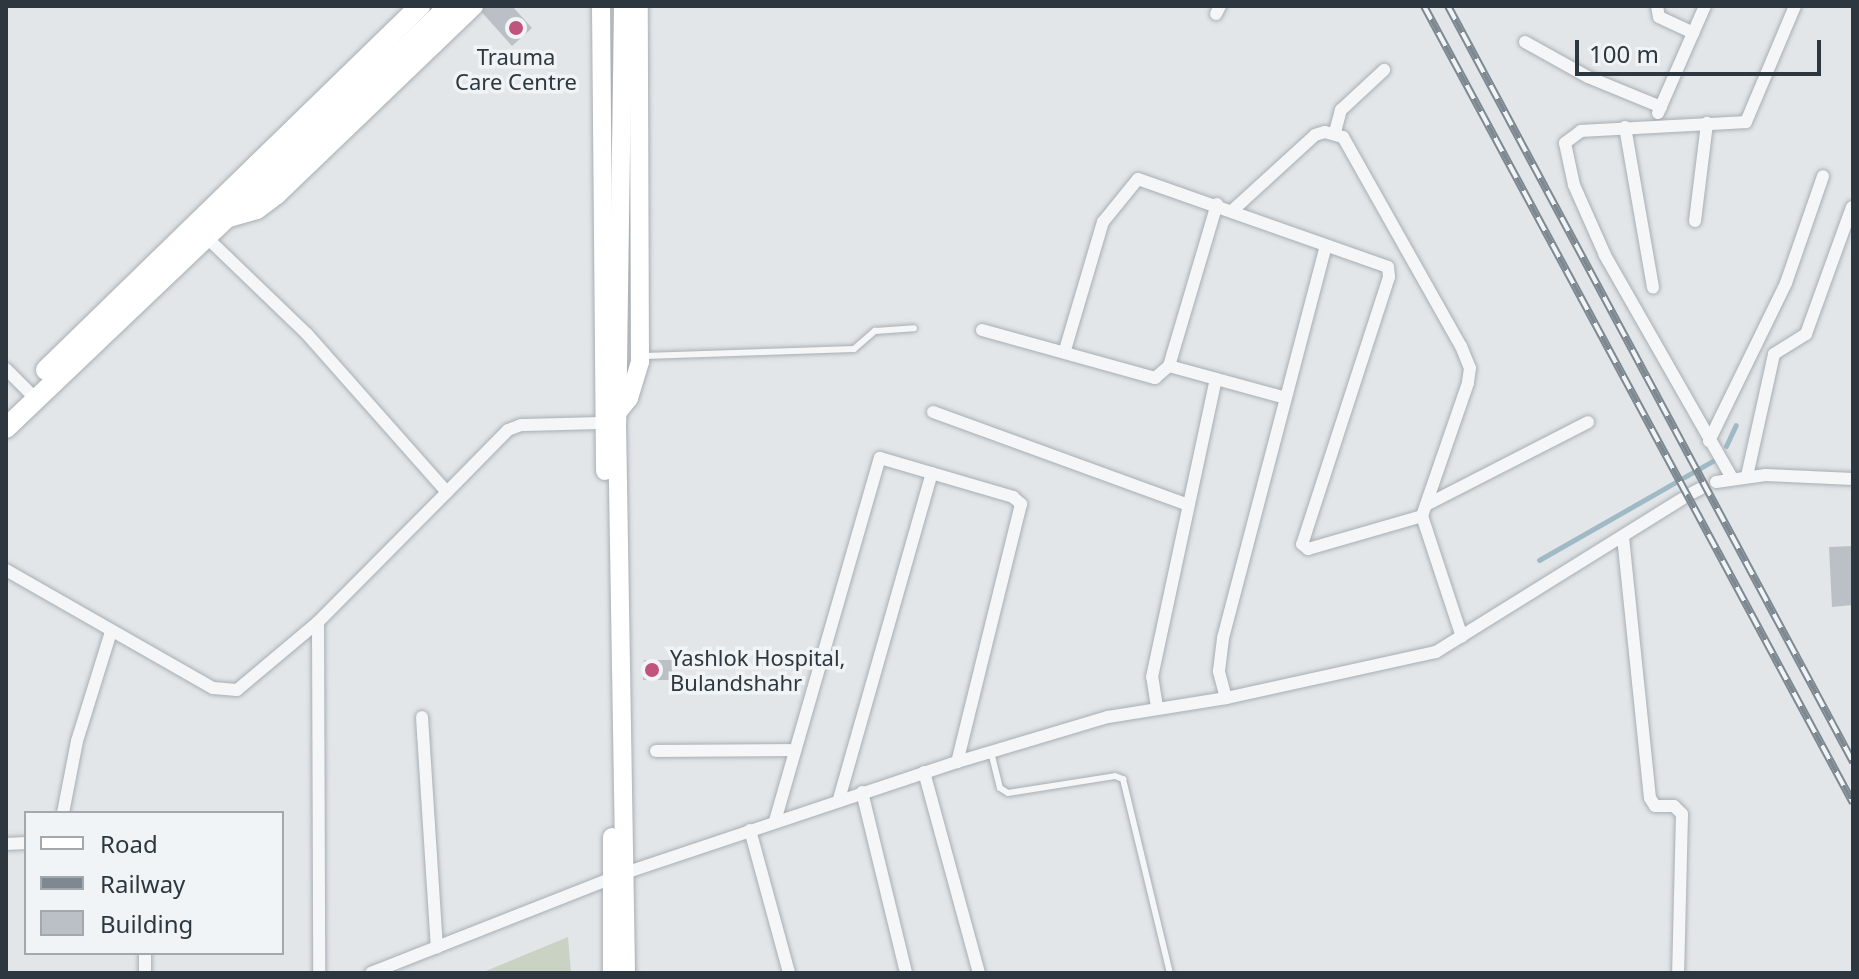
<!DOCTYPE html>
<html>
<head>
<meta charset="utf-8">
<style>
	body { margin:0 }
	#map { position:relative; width:1859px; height:979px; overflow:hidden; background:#e2e6e9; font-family:"Noto Sans",sans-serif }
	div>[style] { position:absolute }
	.green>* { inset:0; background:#cad2c4 }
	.stream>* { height:5px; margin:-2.5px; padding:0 2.5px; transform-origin:2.5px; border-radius:2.5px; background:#a0bac5 }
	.building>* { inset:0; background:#bac0c5 }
	.roads { filter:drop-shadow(0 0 2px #a8aeb3) drop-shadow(0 0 2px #a8aeb3) }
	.lane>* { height:6px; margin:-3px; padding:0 3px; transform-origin:3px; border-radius:3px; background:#f4f6f8 }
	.street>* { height:12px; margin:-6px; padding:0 6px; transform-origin:6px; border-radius:6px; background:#f4f6f8 }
	.secondary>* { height:18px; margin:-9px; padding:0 9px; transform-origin:9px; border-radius:9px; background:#fff }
	.primary>* { height:20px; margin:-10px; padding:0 10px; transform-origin:10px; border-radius:10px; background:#fff }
	.rail>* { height:8px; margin-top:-4px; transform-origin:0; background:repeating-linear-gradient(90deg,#f1f4f6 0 15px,#7d8891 0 30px); box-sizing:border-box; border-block:2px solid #7d8891 }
	.dots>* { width:22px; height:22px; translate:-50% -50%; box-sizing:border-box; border:4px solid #f1f4f6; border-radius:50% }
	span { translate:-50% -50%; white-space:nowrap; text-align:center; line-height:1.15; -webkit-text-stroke:7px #f1f4f6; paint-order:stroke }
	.poi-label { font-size:22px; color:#2c373f }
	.left { translate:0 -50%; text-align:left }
	.frame { position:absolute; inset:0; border:8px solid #2c373f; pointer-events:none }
	.legend { position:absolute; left:24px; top:811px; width:260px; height:144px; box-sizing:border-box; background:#f1f4f6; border:2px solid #a2a8ad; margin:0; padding:10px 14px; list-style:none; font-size:24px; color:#2c373f }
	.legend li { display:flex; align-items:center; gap:16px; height:40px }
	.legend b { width:40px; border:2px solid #a2a8ad }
	.scale { position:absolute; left:1575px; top:40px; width:246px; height:36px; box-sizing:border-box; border:4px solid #2c373f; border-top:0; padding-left:10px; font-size:24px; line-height:28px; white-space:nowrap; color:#2c373f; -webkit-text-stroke:6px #f1f4f6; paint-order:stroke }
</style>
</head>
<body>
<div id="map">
	<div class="green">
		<div style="clip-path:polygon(568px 937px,571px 973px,481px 973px)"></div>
	</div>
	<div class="stream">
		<div style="left:1726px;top:446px;width:23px;rotate:-65deg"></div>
		<div style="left:1539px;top:560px;width:204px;rotate:-29.7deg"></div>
	</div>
	<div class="building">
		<div style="clip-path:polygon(512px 6px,532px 28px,512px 46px,478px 8px)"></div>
		<div style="clip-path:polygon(1853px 546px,1853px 605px,1832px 607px,1829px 547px)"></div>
		<div style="clip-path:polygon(644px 660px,672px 660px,672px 680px,643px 680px)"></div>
	</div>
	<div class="roads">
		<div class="lane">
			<div style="left:644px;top:356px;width:210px;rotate:-1.9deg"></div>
			<div style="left:854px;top:349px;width:28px;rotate:-41deg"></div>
			<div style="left:875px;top:331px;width:39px;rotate:-4deg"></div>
			<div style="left:991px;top:752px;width:37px;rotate:76deg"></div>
			<div style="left:1000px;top:788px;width:9px;rotate:32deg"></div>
			<div style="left:1008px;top:793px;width:108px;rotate:-9deg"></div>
			<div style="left:1115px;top:776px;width:9px;rotate:21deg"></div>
			<div style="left:1123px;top:779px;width:200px;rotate:76.4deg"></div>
		</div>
		<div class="street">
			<div style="left:1657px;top:6px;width:11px;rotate:80deg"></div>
			<div style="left:1659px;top:17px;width:38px;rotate:25deg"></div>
			<div style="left:1216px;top:14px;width:9px;rotate:-63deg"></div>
			<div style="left:1525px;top:42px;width:72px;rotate:29.1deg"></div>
			<div style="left:1588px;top:77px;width:79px;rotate:22.3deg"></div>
			<div style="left:1658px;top:113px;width:117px;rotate:-66.3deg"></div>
			<div style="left:1625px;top:127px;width:163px;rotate:80.1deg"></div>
			<div style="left:1335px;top:132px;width:23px;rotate:-75deg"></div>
			<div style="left:1341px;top:110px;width:59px;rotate:-42.9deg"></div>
			<div style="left:1233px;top:210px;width:111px;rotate:-42.4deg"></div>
			<div style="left:1315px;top:135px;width:10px;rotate:-17deg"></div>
			<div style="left:1325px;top:132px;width:19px;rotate:16deg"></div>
			<div style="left:1343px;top:137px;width:240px;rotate:60.6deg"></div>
			<div style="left:1461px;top:346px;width:24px;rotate:68deg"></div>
			<div style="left:1470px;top:368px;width:15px;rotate:98deg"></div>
			<div style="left:1468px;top:383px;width:141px;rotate:109.1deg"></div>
			<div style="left:1422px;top:516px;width:127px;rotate:71.7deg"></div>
			<div style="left:1695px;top:221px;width:99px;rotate:-83deg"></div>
			<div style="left:202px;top:233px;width:146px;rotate:43.9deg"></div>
			<div style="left:307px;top:334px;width:211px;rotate:48.5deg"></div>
			<div style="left:447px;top:492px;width:87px;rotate:-45.5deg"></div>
			<div style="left:508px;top:430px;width:14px;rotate:-21deg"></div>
			<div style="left:521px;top:425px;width:83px;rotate:-1.4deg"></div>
			<div style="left:982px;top:330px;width:180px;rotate:15.5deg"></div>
			<div style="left:1155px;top:378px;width:18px;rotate:-41deg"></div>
			<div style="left:1169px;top:366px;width:117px;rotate:15.3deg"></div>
			<div style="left:1065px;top:350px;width:134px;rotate:-73.5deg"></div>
			<div style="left:1103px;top:222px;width:55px;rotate:-50.9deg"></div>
			<div style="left:1138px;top:179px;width:265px;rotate:19.4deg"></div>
			<div style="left:1388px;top:267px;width:10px;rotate:84deg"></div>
			<div style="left:1389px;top:277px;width:281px;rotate:108deg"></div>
			<div style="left:1302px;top:544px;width:8px;rotate:40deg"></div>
			<div style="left:1308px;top:549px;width:119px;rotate:-16.1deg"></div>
			<div style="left:1169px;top:366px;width:169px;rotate:-73.5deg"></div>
			<div style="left:6px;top:369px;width:42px;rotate:45deg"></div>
			<div style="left:933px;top:412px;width:272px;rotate:20deg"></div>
			<div style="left:1709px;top:441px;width:176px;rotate:-64deg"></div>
			<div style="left:1786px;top:283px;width:113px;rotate:-70.9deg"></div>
			<div style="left:1747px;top:476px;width:125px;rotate:-77.5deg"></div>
			<div style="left:1774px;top:354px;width:38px;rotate:-32deg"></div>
			<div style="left:1806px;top:334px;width:135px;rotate:-70.1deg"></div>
			<div style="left:1732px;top:478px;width:257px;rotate:-119.7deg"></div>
			<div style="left:1605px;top:255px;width:77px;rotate:-113.9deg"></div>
			<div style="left:1574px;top:185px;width:43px;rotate:-102.1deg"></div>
			<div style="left:1565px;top:143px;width:20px;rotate:-37deg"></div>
			<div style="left:1581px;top:131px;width:165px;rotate:-3.1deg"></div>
			<div style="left:1746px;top:122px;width:126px;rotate:-67.1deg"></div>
			<div style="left:1716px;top:482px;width:50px;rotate:-8deg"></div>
			<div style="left:1766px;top:475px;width:87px;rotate:2.6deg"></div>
			<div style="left:1692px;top:493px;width:9px;rotate:-27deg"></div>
			<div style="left:1426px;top:505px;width:182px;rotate:-27.1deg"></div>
			<div style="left:1623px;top:537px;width:262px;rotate:84.1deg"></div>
			<div style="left:1650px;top:798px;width:9px;rotate:58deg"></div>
			<div style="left:1655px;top:806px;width:19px"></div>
			<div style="left:1674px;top:806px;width:11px;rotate:45deg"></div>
			<div style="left:1682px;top:814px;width:159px;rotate:91.4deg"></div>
			<div style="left:6px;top:570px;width:238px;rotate:29.7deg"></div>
			<div style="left:213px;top:688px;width:24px;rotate:5deg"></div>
			<div style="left:237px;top:690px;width:106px;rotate:-40deg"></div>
			<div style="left:318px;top:622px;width:183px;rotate:-45.2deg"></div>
			<div style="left:318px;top:622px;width:351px;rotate:89.8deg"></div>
			<div style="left:1226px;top:698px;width:28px;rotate:-105deg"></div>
			<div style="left:1219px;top:671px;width:33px;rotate:-83deg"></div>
			<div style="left:1223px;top:638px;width:405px;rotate:-75.3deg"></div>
			<div style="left:1157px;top:707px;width:30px;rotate:-99deg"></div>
			<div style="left:1152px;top:677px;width:305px;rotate:-77.9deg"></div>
			<div style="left:422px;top:717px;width:231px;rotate:86.3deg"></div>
			<div style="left:656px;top:751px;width:139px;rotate:-0.4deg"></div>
			<div style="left:924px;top:772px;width:208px;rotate:74.7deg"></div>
			<div style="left:862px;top:792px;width:186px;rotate:76.3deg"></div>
			<div style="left:839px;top:799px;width:339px;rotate:-74.1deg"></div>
			<div style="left:63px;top:813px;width:73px;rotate:-79deg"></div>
			<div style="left:77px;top:741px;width:114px;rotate:-72.7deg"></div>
			<div style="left:775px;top:821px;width:378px;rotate:-73.9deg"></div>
			<div style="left:880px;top:458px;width:139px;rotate:16.3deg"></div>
			<div style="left:1013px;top:497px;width:11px;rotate:41deg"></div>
			<div style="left:1021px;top:504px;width:266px;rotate:103.9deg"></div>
			<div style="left:750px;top:830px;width:148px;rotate:74.7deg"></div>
			<div style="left:6px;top:844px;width:20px;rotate:-3deg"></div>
			<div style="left:145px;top:953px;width:20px;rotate:90deg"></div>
			<div style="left:371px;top:973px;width:273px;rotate:-21.5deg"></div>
			<div style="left:625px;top:873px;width:350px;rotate:-18.5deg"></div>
			<div style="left:957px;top:762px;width:158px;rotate:-16.6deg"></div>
			<div style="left:1108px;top:717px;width:120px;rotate:-9.1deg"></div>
			<div style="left:1226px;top:698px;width:215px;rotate:-12.4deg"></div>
			<div style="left:1436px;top:652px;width:290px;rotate:-31.9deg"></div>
		</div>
		<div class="secondary">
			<div style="left:601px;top:6px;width:465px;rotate:89.5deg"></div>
			<div style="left:623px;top:6px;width:417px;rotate:90.8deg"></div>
			<div style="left:617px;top:423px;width:550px;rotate:89.06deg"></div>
			<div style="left:222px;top:220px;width:36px;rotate:-16deg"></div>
			<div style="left:257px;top:210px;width:25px;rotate:-37deg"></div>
			<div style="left:277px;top:195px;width:273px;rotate:-43.8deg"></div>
			<div style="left:617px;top:413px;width:19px;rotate:-51deg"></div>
			<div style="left:629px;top:398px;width:38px;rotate:-73deg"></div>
			<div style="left:640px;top:362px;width:356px;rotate:-90.2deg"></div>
			<div style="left:612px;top:837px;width:136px;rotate:90deg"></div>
		</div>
		<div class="primary">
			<div style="left:46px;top:370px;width:522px;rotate:-44.22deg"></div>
			<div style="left:6px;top:428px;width:612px;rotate:-43.61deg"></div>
		</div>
	</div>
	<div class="rail">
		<div style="left:1424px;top:6px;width:905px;rotate:61.71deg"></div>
		<div style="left:1448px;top:6px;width:858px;rotate:61.82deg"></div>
	</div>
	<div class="dots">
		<div style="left:516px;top:28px;background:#c1547a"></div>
		<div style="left:652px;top:670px;background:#c1547a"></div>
	</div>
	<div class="poi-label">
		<span style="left:516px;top:69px">Trauma<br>Care Centre</span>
		<span class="left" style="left:670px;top:670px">Yashlok Hospital,<br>Bulandshahr</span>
	</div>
	<div class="frame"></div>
	<ul class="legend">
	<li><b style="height:10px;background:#fff"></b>Road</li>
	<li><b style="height:10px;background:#7d8891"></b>Railway</li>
	<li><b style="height:22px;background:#bac0c5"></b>Building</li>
	</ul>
	<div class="scale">100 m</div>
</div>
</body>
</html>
